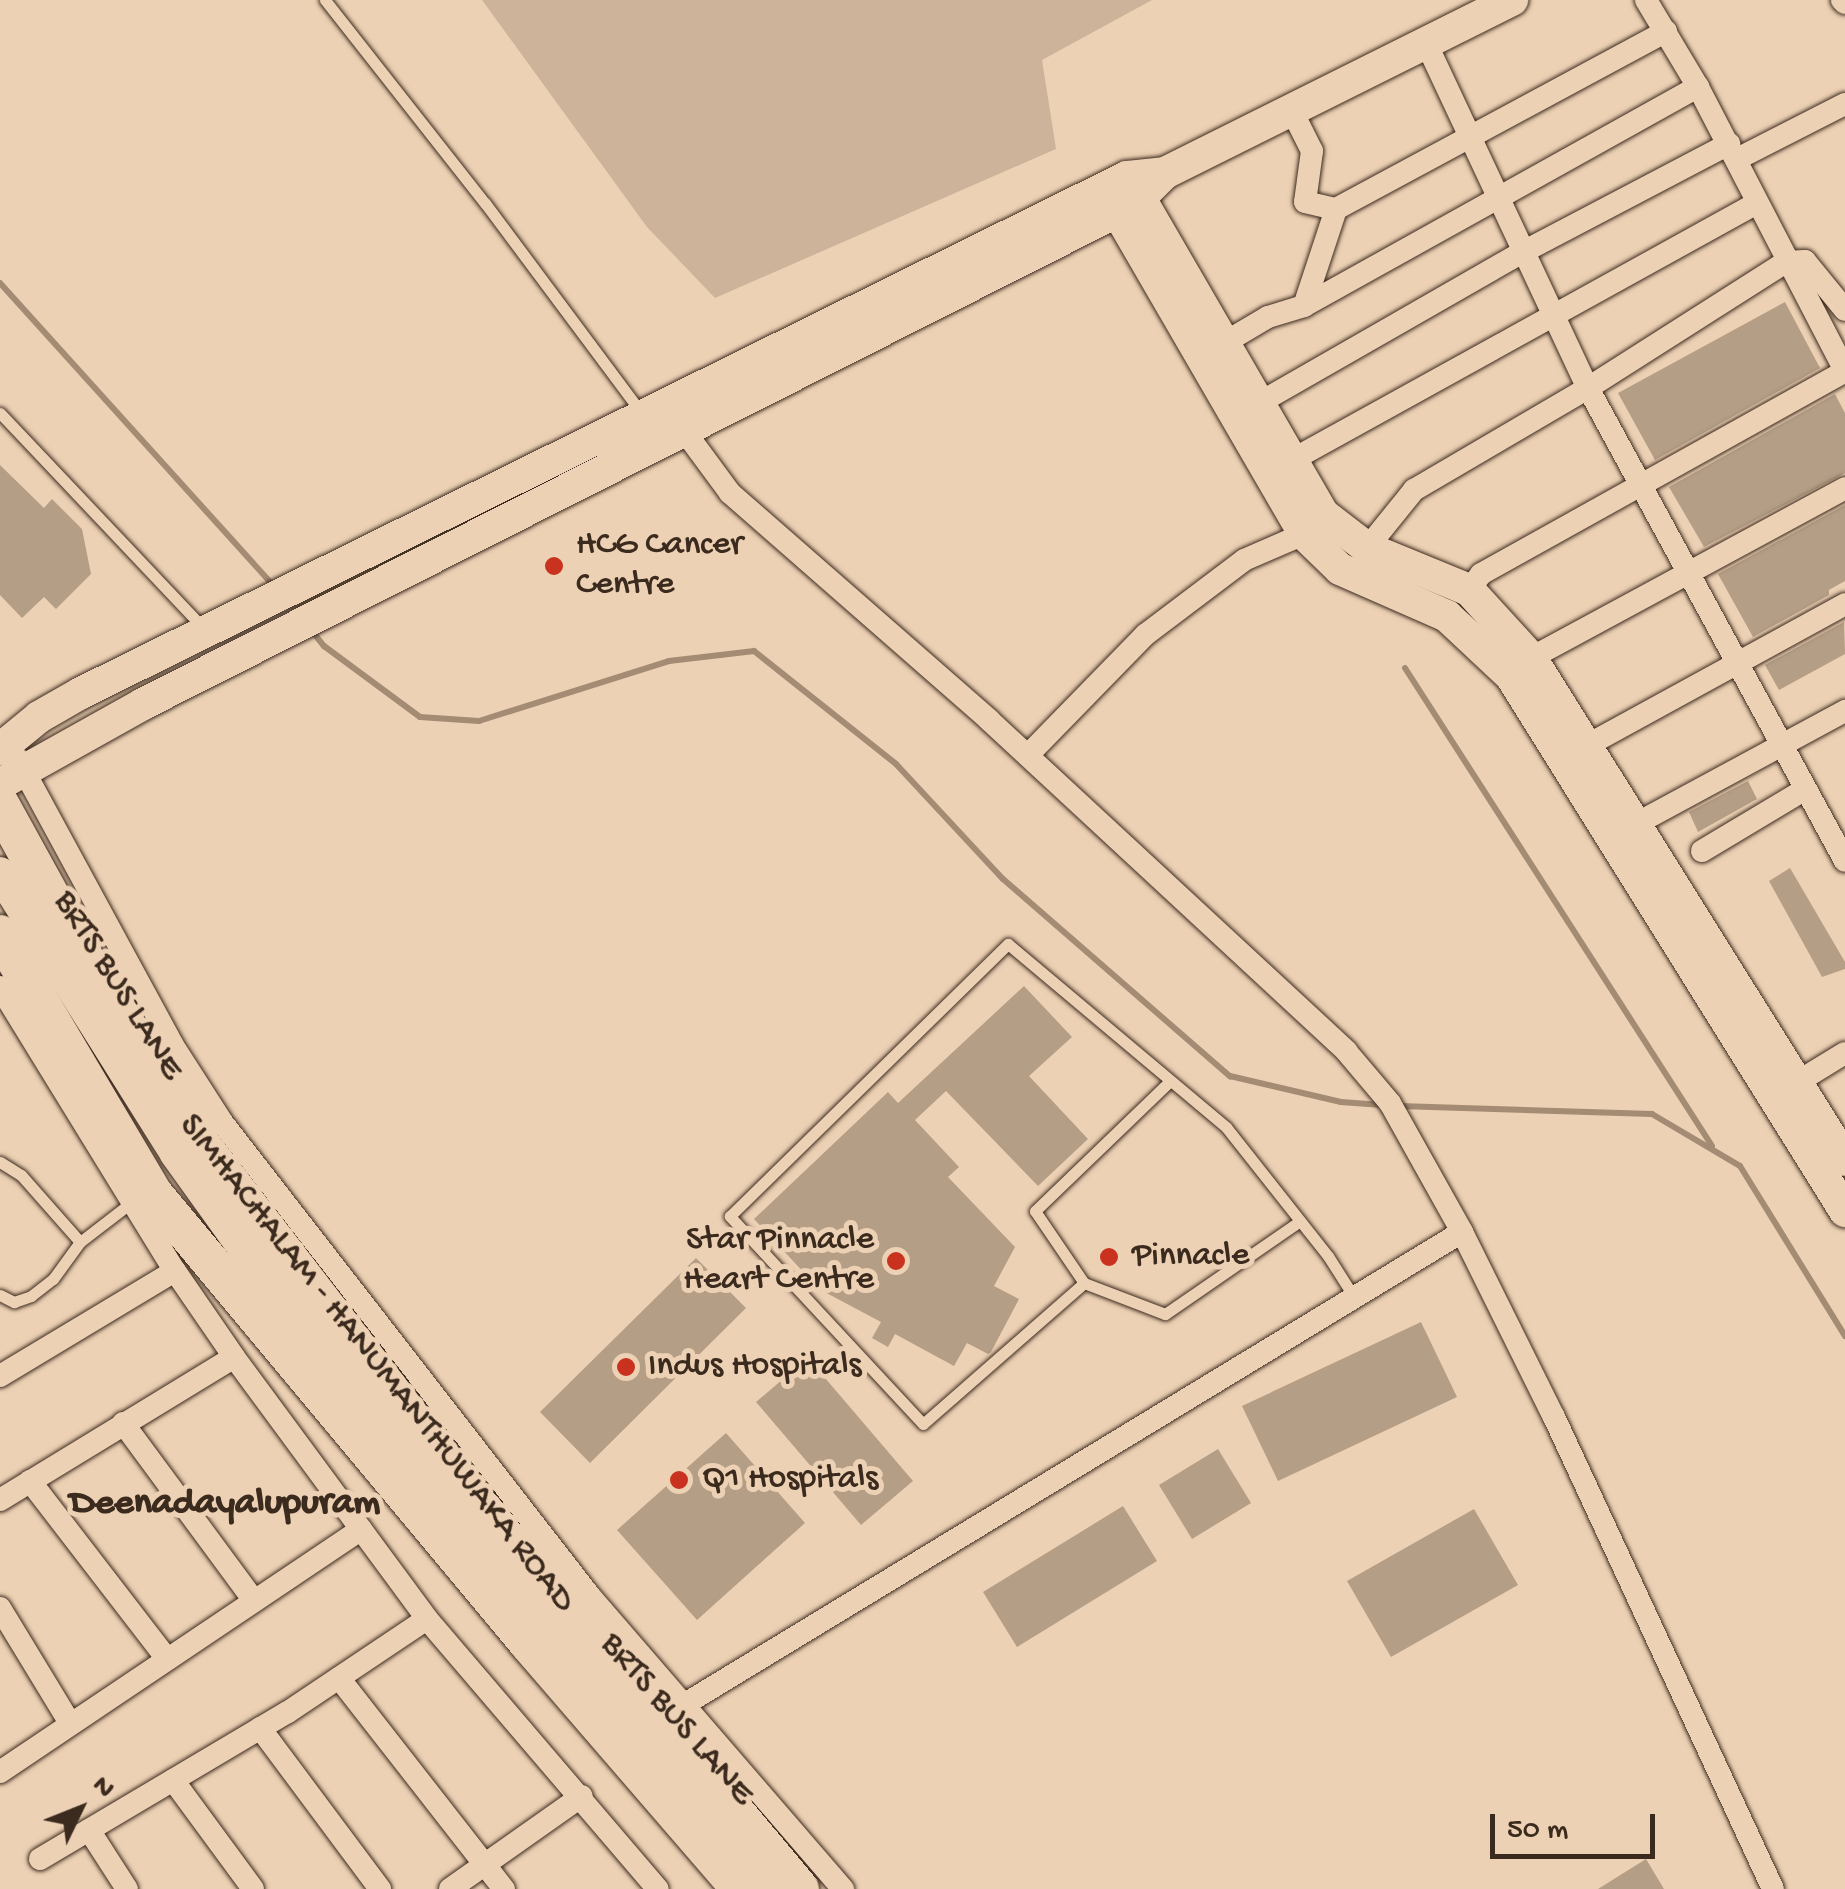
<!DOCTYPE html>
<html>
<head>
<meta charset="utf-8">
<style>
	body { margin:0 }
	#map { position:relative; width:1845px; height:1889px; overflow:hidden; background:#edd1b4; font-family:"Gochi Hand",sans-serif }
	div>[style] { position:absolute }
	.green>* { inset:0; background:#ccb399 }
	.stream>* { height:6px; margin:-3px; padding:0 3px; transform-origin:3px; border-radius:3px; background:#a38b74 }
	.building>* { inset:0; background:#b59e86 }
	.roads { filter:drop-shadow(0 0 2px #3b2a1e) drop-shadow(0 0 2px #3b2a1e) }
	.lane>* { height:11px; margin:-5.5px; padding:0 5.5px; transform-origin:5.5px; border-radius:5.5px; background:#edd1b4 }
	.street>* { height:22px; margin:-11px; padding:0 11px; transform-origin:11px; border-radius:11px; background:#edd1b4 }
	.secondary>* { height:32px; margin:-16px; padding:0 16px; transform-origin:16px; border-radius:16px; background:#edd1b4 }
	.primary>* { height:38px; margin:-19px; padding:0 19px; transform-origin:19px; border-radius:19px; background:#edd1b4 }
	.dots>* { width:28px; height:28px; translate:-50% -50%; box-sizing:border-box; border:5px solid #edd1b4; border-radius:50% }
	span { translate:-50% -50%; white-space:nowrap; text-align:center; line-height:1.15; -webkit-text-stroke:10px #edd1b4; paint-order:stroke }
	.poi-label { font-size:35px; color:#3b2a1e }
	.left { translate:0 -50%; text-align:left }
	.right { translate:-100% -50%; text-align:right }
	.street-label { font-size:35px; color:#3b2a1e }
	.neighbourhood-label { font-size:38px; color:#3b2a1e; font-weight:700 }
	.north { position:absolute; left:30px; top:1759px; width:100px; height:100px; -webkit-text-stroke:8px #edd1b4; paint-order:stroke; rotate:47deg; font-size:28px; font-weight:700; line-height:40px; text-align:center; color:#3b2a1e }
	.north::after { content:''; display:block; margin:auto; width:35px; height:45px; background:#3b2a1e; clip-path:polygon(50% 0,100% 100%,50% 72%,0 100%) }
	.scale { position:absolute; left:1490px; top:1814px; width:165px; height:45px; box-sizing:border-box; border:5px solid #3b2a1e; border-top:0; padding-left:12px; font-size:30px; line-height:35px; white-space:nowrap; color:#3b2a1e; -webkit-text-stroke:8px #edd1b4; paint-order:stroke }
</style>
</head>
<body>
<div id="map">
	<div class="green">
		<div style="clip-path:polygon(482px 0,1152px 0,1042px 60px,1056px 149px,715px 298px,647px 227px)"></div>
	</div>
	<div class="stream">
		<div style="left:0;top:283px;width:409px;rotate:47.9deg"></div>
		<div style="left:311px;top:630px;width:21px;rotate:51deg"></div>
		<div style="left:324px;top:646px;width:119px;rotate:36.5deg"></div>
		<div style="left:420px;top:717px;width:59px;rotate:3.9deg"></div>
		<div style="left:479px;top:721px;width:199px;rotate:-17.5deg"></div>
		<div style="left:669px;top:661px;width:86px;rotate:-6.7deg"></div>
		<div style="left:754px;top:651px;width:181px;rotate:38.5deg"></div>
		<div style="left:896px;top:764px;width:157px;rotate:47.1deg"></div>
		<div style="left:1003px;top:879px;width:301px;rotate:41deg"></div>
		<div style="left:1230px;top:1076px;width:114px;rotate:13.2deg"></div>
		<div style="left:1341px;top:1102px;width:41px;rotate:4.2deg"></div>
		<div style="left:1405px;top:668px;width:568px;rotate:57.29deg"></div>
		<div style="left:1399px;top:1106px;width:253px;rotate:1.8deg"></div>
		<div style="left:1652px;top:1114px;width:102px;rotate:30.6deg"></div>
		<div style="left:1740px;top:1166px;width:200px;rotate:58.3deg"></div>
	</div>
	<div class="building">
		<div style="clip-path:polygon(1785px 302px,1820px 368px,1655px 460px,1618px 393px)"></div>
		<div style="clip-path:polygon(1835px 394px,1845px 413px,1845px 473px,1704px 547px,1669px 487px)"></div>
		<div style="clip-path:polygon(0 465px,44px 508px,52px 499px,82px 529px,91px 574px,56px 609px,44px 597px,22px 618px,0 595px)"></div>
		<div style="clip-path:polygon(1845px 505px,1845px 581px,1829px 590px,1829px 595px,1753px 637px,1718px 574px)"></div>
		<div style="clip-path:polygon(1844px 622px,1845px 654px,1779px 690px,1765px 665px)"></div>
		<div style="clip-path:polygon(1748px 781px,1757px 799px,1698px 832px,1689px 812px)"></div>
		<div style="clip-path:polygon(1790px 868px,1845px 962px,1845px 969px,1822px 977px,1769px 881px)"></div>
		<div style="clip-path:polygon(1024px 986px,1072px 1037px,1029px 1076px,1088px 1139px,1038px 1186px,946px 1091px,915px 1120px,959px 1167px,948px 1177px,1015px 1247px,994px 1286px,1019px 1299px,991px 1352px,988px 1354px,967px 1343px,954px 1366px,895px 1334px,888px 1347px,872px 1338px,881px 1322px,819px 1289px,754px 1219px,888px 1092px,898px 1103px)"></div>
		<div style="clip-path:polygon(696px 1258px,746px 1308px,590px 1463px,540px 1412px)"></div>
		<div style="clip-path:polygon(1421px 1322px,1457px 1397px,1278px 1481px,1242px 1406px)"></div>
		<div style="clip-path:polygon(808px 1358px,913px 1481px,861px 1525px,756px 1402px)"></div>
		<div style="clip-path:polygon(726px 1433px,805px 1523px,697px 1620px,617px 1530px)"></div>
		<div style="clip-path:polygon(1218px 1449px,1251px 1503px,1192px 1539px,1159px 1485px)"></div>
		<div style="clip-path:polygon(1123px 1506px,1157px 1561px,1017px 1647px,983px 1592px)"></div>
		<div style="clip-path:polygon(1474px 1509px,1518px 1585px,1391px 1657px,1347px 1581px)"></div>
		<div style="clip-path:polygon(1646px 1859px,1664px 1889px,1598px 1889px)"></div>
	</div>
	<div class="roads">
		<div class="lane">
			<div style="left:325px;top:0;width:258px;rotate:51.8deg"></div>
			<div style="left:485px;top:203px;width:263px;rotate:53.3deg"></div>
			<div style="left:0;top:413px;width:296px;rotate:46.6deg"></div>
			<div style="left:0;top:1162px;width:25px;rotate:32deg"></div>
			<div style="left:21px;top:1175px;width:89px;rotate:48.6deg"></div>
			<div style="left:1300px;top:1221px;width:164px;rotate:145.4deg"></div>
			<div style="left:1165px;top:1314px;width:87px;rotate:-159.1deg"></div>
			<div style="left:1084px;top:1283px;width:214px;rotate:138.8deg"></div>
			<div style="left:923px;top:1424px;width:284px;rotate:-132.9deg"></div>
			<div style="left:730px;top:1216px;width:389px;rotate:-44.4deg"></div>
			<div style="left:1008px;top:944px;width:285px;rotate:40deg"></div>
			<div style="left:1226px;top:1127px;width:164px;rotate:51.7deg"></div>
			<div style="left:1328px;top:1256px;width:49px;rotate:57.6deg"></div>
			<div style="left:1084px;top:1283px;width:87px;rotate:-124.2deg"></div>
			<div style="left:1035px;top:1211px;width:187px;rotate:-43.9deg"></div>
			<div style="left:0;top:1295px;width:16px;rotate:27deg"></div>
			<div style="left:14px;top:1302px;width:18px;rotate:-19deg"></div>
			<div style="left:31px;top:1296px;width:28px;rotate:-38deg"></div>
			<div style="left:53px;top:1279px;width:46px;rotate:-53.9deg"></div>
			<div style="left:80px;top:1242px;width:67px;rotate:-37.7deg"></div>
		</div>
		<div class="street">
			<div style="left:1646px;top:0;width:101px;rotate:59.1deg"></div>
			<div style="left:1698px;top:87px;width:319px;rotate:62.6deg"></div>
			<div style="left:1842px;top:0;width:4px;rotate:45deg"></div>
			<div style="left:1427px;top:45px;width:379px;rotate:64.9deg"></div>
			<div style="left:1588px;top:388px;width:538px;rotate:61.48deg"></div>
			<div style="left:1291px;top:109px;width:47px;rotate:63.4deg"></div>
			<div style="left:1312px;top:151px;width:51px;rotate:97.8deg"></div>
			<div style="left:1305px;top:202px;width:32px;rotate:13deg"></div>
			<div style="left:1336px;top:209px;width:375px;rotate:-28.3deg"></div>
			<div style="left:1737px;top:159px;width:121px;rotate:-27deg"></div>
			<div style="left:1304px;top:306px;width:102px;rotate:-71.7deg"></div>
			<div style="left:1224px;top:343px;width:51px;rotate:-30.6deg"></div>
			<div style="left:1268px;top:317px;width:38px;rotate:-17deg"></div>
			<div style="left:1304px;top:306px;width:451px;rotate:-29.1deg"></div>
			<div style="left:1259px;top:403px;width:304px;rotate:-29.8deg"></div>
			<div style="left:1523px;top:252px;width:233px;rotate:-27.7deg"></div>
			<div style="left:677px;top:421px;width:89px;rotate:53.6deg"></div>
			<div style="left:730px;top:493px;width:344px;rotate:41.2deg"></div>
			<div style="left:989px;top:720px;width:487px;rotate:42.8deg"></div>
			<div style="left:1346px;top:1051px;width:68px;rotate:49.8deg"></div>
			<div style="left:1390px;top:1103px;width:148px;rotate:60.8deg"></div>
			<div style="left:1292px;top:460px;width:531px;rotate:-28.93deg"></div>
			<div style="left:1367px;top:548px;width:75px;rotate:-51deg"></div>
			<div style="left:1414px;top:490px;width:202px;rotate:-30.4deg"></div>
			<div style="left:1588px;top:388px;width:235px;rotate:-32.5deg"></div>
			<div style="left:1786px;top:262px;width:19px;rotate:-3deg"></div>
			<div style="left:1805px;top:261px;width:63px;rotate:50.8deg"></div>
			<div style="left:1469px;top:590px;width:20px;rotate:-53deg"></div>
			<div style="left:1481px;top:574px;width:417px;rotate:-29.1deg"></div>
			<div style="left:1531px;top:658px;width:357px;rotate:-28.4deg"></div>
			<div style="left:1586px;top:746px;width:295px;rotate:-28.7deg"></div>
			<div style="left:1028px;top:755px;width:168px;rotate:-45.7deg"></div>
			<div style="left:1145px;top:635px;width:124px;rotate:-37.1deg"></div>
			<div style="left:1244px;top:560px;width:65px;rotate:-23.4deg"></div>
			<div style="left:17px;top:758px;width:325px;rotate:61.5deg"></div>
			<div style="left:172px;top:1044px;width:93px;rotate:57.3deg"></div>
			<div style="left:222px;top:1122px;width:599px;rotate:52.19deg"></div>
			<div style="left:589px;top:1595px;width:389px;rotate:49.2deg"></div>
			<div style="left:1634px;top:825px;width:240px;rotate:-28.4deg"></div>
			<div style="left:1702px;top:851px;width:119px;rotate:-30.9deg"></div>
			<div style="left:0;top:987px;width:334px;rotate:58.4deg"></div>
			<div style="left:175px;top:1271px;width:104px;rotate:55.5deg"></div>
			<div style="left:234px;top:1357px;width:325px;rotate:53.6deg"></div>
			<div style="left:427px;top:1619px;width:355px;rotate:49.5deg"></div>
			<div style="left:1796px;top:1083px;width:57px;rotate:-31.5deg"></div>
			<div style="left:0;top:1376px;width:204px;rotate:-31deg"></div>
			<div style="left:123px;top:1423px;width:221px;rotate:53.6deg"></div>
			<div style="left:30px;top:1481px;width:225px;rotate:52.4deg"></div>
			<div style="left:0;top:1500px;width:274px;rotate:-31.4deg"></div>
			<div style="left:0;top:1608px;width:135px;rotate:58.7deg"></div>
			<div style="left:339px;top:1678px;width:268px;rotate:52deg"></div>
			<div style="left:685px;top:1704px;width:909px;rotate:-31.28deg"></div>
			<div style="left:1462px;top:1232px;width:207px;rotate:63.6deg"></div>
			<div style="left:1554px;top:1417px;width:520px;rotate:65.11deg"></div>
			<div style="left:260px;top:1728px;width:201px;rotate:53.3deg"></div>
			<div style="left:0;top:1772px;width:435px;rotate:-33.9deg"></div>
			<div style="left:173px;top:1780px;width:135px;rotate:53.7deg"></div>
			<div style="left:89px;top:1830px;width:70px;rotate:57.2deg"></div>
			<div style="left:40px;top:1859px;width:288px;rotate:-30.7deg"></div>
			<div style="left:288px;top:1712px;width:167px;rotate:-33.8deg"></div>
			<div style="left:450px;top:1889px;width:161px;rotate:-35.2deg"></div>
		</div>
		<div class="secondary">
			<div style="left:1130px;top:181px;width:386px;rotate:59.9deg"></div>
			<div style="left:1324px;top:515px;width:54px;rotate:37.5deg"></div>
			<div style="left:1367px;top:548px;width:110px;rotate:22.4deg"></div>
			<div style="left:1469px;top:590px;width:92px;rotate:47.6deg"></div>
			<div style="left:1531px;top:658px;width:592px;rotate:57.97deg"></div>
			<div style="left:1106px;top:192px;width:395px;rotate:59.9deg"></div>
			<div style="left:1304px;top:534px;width:50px;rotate:44.2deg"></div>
			<div style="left:1340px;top:569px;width:117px;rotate:23.7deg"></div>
			<div style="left:1447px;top:616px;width:88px;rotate:43.2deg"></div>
			<div style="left:1511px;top:676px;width:631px;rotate:58.02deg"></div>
			<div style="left:0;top:749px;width:50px;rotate:-39.4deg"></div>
			<div style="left:39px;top:717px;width:48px;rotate:-29.7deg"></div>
			<div style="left:81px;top:693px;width:1166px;rotate:-26.26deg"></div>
			<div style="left:1127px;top:177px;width:38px;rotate:-6deg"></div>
			<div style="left:0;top:784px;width:164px;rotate:-29.2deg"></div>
			<div style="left:143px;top:704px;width:1090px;rotate:-26.82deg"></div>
			<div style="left:1116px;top:212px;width:28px;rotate:-30deg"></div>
			<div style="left:1140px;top:198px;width:35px;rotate:-45deg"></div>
			<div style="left:1165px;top:173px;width:388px;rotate:-26.5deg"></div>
			<div style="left:0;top:873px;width:332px;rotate:57.9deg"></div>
			<div style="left:176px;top:1154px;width:118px;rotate:54.3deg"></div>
			<div style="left:245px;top:1250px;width:479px;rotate:51.7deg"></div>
			<div style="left:542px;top:1626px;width:347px;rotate:49.3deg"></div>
		</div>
		<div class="primary">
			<div style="left:0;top:804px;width:180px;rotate:61.2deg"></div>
			<div style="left:87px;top:962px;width:216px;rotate:57.9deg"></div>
			<div style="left:202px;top:1145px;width:439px;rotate:52.5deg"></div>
			<div style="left:469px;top:1493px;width:516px;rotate:50.11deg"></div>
			<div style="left:0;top:934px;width:301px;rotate:59.4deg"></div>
			<div style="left:153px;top:1193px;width:586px;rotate:50.19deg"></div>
			<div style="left:528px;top:1643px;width:325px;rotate:49.2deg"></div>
		</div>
	</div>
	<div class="dots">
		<div style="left:554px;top:566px;background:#c8321e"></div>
		<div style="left:1109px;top:1257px;background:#c8321e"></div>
		<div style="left:896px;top:1261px;background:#c8321e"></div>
		<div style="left:626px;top:1367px;background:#c8321e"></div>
		<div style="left:679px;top:1480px;background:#c8321e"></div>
	</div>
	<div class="poi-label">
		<span class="left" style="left:576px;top:566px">HCG Cancer<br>Centre</span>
		<span class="right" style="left:874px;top:1261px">Star Pinnacle<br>Heart Centre</span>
		<span class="left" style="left:1132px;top:1257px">Pinnacle</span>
		<span class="left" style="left:648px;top:1367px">Indus Hospitals</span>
		<span class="left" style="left:702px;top:1480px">Q1 Hospitals</span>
	</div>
	<div class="street-label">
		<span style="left:117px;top:986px;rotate:58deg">BRTS BUS LANE</span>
		<span style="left:376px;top:1364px;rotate:52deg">SIMHACHALAM - HANUMANTHUWAKA ROAD</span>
		<span style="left:676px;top:1720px;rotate:49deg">BRTS BUS LANE</span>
	</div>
	<div class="neighbourhood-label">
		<span style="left:225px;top:1505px">Deenadayalupuram</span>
	</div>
	<div class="north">N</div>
	<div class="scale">50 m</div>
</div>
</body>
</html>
